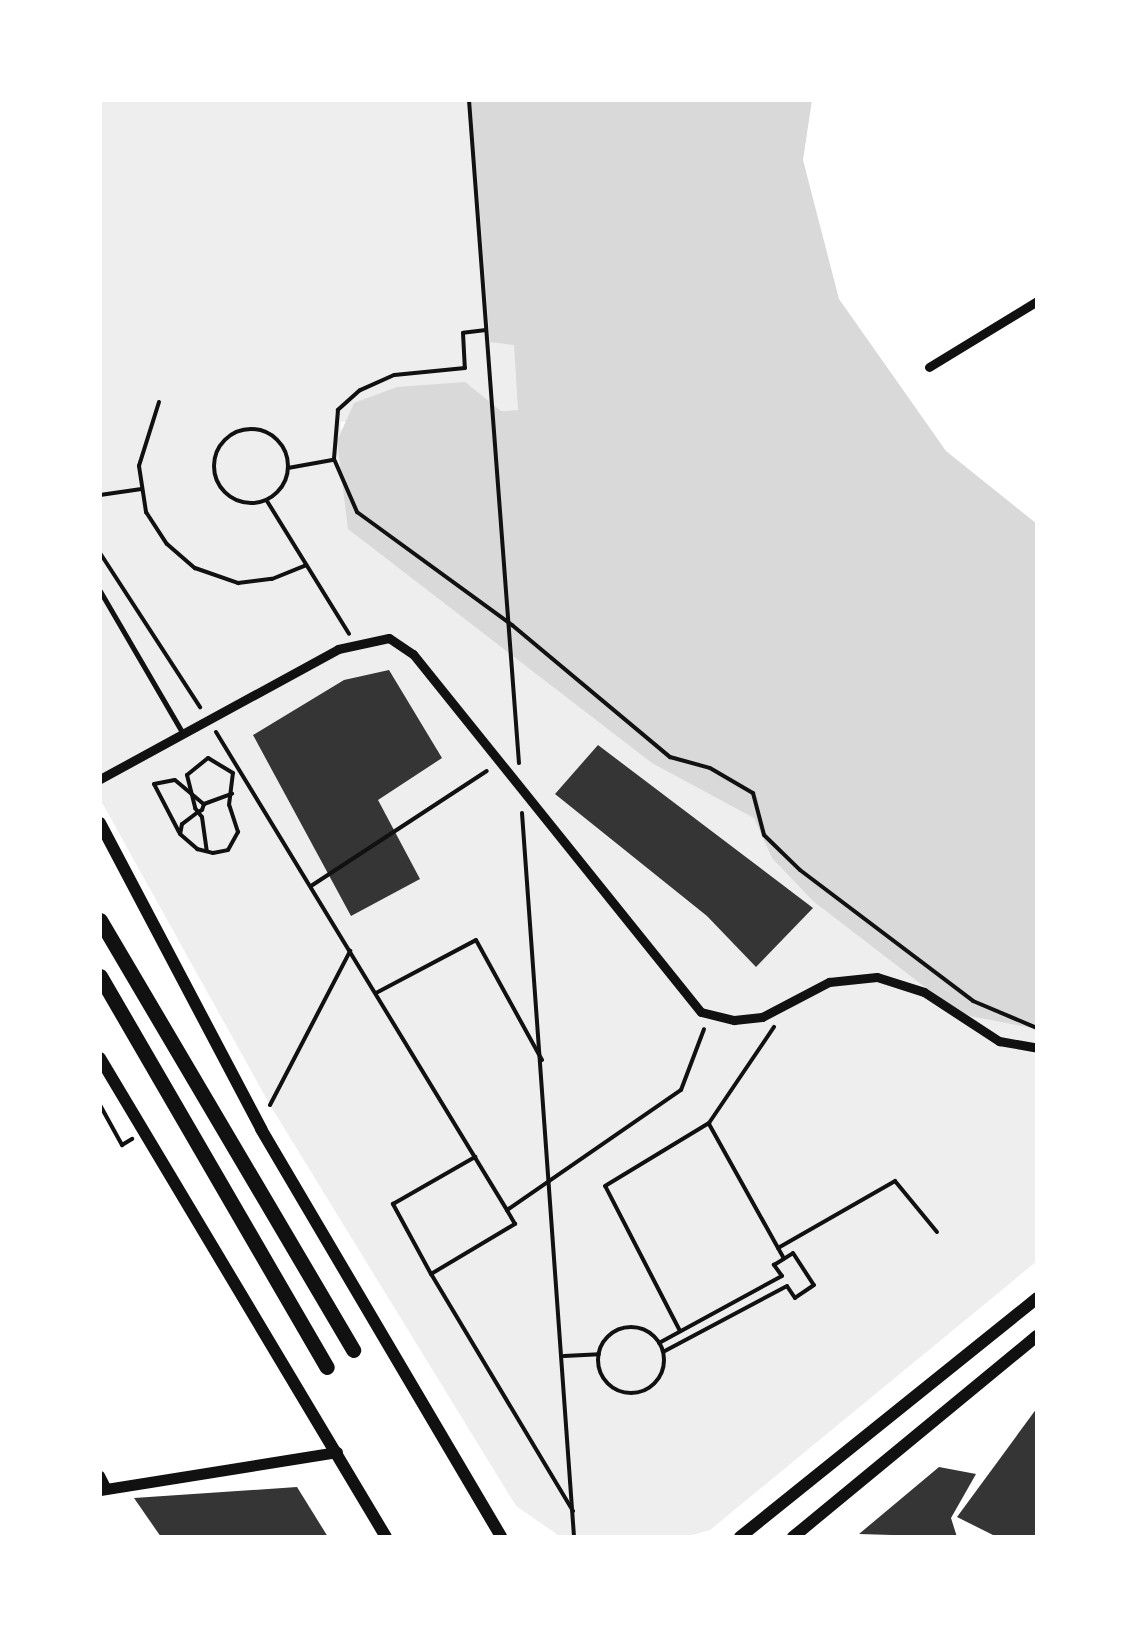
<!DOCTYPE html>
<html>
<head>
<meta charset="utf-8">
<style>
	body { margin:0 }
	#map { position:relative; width:1137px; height:1637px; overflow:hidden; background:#fff; font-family:"Golos Text",sans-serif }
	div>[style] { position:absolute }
	.green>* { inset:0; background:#eee }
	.water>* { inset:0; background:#d9d9d9 }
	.building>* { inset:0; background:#353535 }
	.path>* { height:4px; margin:-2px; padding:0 2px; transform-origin:2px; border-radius:2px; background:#111 }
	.path>.ring { margin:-2px; padding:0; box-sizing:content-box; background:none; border:4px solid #111; border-radius:50% }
	.service>* { height:5px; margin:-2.5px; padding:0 2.5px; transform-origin:2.5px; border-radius:2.5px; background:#111 }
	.minor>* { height:9px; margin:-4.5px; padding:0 4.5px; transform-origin:4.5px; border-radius:4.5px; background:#111 }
	.tertiary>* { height:11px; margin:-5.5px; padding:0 5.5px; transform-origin:5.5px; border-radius:5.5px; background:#111 }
	.secondary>* { height:12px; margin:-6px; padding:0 6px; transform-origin:6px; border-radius:6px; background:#111 }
	.trunk>* { height:15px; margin:-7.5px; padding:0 7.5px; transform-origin:7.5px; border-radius:7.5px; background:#111 }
	span { translate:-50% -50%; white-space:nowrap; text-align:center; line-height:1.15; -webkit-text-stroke:9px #fff; paint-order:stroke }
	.frame { position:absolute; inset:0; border:102px solid #fff; pointer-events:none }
</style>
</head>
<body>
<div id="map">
	<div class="green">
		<div style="clip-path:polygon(100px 100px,479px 100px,528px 409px,341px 422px,342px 459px,358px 484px,1037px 1004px,1037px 1261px,710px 1530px,685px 1537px,561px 1537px,516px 1506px,270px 1105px,100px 799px)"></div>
	</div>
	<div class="water">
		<div style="clip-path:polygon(471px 100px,812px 100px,803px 160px,839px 299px,946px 451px,1037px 524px,1037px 1029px,960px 1014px,813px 901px,772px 858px,754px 818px,652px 763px,348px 529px,337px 441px,354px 403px,397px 387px,465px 382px,501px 411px,518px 410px,514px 345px,490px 342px)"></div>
	</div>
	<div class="building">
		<div style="clip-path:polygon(389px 670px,442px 758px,378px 800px,420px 879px,351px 916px,253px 735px,344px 680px)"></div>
		<div style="clip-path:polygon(598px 745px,813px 908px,756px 967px,707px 916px,555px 794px)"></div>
		<div style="clip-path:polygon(1037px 1408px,1037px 1537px,997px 1537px,957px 1517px)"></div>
		<div style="clip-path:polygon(939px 1467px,976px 1474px,951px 1518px,957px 1537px,859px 1534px)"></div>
		<div style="clip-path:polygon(297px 1487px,328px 1537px,161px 1537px,134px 1498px)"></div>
	</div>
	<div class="path">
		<div style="left:469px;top:100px;width:665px;rotate:85.69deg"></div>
		<div style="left:486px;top:330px;width:23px;rotate:173deg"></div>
		<div style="left:463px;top:333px;width:35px;rotate:87deg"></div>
		<div style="left:465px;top:368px;width:71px;rotate:174.4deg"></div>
		<div style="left:394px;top:375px;width:37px;rotate:156deg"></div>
		<div style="left:360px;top:390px;width:30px;rotate:138deg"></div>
		<div style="left:338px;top:410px;width:49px;rotate:94.7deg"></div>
		<div style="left:334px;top:459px;width:58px;rotate:66.5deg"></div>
		<div style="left:357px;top:512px;width:192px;rotate:36.1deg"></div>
		<div style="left:512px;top:625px;width:206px;rotate:39.9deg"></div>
		<div style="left:670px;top:757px;width:41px;rotate:15.4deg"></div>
		<div style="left:710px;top:768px;width:50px;rotate:30.2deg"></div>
		<div style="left:753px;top:793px;width:43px;rotate:75.3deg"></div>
		<div style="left:764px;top:835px;width:50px;rotate:44.2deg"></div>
		<div style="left:800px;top:870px;width:217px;rotate:37.1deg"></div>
		<div style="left:973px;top:1001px;width:69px;rotate:22.9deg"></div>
		<div style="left:159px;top:402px;width:67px;rotate:107.4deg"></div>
		<div style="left:139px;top:466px;width:47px;rotate:81.3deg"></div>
		<div style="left:146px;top:512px;width:38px;rotate:57deg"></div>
		<div style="left:167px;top:544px;width:37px;rotate:41deg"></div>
		<div style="left:195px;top:568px;width:46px;rotate:19.2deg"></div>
		<div style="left:238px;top:583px;width:34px;rotate:-7deg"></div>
		<div style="left:272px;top:579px;width:37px;rotate:-22deg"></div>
		<div class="ring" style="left:214px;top:429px;width:70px;height:70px"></div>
		<div style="left:288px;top:468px;width:45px;rotate:-10.3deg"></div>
		<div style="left:100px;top:495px;width:42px;rotate:-8.1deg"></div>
		<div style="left:267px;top:501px;width:156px;rotate:58.3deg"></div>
		<div style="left:100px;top:553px;width:184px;rotate:57deg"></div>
		<div style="left:216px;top:732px;width:560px;rotate:58.67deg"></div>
		<div style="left:204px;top:804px;width:6px;rotate:108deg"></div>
		<div style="left:202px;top:810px;width:4px;rotate:153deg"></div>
		<div style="left:198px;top:812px;width:20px;rotate:143deg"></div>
		<div style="left:182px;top:824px;width:10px;rotate:101deg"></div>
		<div style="left:180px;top:834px;width:23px;rotate:41deg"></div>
		<div style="left:197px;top:849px;width:16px;rotate:14deg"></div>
		<div style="left:213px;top:853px;width:15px;rotate:-11deg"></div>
		<div style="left:228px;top:850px;width:21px;rotate:-61deg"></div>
		<div style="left:238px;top:832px;width:28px;rotate:-108deg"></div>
		<div style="left:229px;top:805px;width:32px;rotate:-83deg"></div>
		<div style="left:233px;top:773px;width:29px;rotate:-149deg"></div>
		<div style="left:208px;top:758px;width:27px;rotate:141deg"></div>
		<div style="left:187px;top:775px;width:34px;rotate:76deg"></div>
		<div style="left:195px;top:808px;width:5px;rotate:53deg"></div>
		<div style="left:198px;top:812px;width:6px;rotate:51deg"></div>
		<div style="left:202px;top:817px;width:34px;rotate:82deg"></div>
		<div style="left:522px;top:813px;width:726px;rotate:85.89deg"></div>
		<div style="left:179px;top:832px;width:54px;rotate:-117.5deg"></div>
		<div style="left:154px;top:784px;width:21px;rotate:-11deg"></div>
		<div style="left:175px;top:780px;width:38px;rotate:40deg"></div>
		<div style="left:204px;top:804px;width:30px;rotate:-20deg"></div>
		<div style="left:311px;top:886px;width:210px;rotate:-33.2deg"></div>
		<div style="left:376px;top:993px;width:113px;rotate:-27.9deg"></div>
		<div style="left:476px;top:940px;width:137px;rotate:61.2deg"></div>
		<div style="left:100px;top:1105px;width:46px;rotate:61.2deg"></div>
		<div style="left:122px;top:1145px;width:12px;rotate:-31deg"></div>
		<div style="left:270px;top:1105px;width:174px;rotate:-62.5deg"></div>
		<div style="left:709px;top:1124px;width:154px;rotate:60.9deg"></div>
		<div style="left:778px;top:1248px;width:135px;rotate:-29.8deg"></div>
		<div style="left:895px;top:1181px;width:66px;rotate:50.5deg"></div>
		<div style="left:431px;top:1274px;width:80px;rotate:-118.5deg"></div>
		<div style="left:393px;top:1204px;width:95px;rotate:-29.8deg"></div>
		<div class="ring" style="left:598px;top:1327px;width:62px;height:62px"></div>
		<div style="left:680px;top:1331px;width:163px;rotate:-117.3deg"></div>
		<div style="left:605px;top:1186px;width:122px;rotate:-31.2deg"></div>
		<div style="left:709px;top:1123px;width:116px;rotate:-55.9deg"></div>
		<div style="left:659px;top:1343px;width:140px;rotate:-28.6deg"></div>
		<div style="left:782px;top:1276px;width:14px;rotate:-126deg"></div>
		<div style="left:774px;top:1265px;width:22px;rotate:-32deg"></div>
		<div style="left:793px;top:1253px;width:38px;rotate:57deg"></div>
		<div style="left:814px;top:1285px;width:23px;rotate:146deg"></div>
		<div style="left:795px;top:1298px;width:14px;rotate:-124deg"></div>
		<div style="left:787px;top:1286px;width:140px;rotate:152deg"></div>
		<div style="left:564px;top:1356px;width:35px;rotate:-3deg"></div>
		<div style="left:573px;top:1511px;width:276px;rotate:-120.9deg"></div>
		<div style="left:431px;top:1274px;width:98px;rotate:-30.8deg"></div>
		<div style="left:515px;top:1224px;width:16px;rotate:-120deg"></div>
		<div style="left:507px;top:1210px;width:211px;rotate:-34.6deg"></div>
		<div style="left:681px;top:1090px;width:65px;rotate:-69.3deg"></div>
	</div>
	<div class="service">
		<div style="left:100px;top:591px;width:163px;rotate:59.8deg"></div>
	</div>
	<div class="minor">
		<div style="left:929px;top:367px;width:127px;rotate:-31.4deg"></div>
		<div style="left:100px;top:779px;width:271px;rotate:-28.6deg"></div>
		<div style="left:338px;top:649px;width:52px;rotate:-12.2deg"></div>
		<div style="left:389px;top:638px;width:29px;rotate:34deg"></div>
		<div style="left:413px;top:654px;width:459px;rotate:51.2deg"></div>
		<div style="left:701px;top:1012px;width:34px;rotate:14deg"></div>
		<div style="left:734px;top:1020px;width:28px;rotate:-6deg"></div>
		<div style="left:762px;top:1017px;width:76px;rotate:-27.6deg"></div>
		<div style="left:829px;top:982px;width:48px;rotate:-5.9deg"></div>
		<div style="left:877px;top:977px;width:49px;rotate:17.7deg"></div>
		<div style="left:924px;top:992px;width:90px;rotate:33.2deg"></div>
		<div style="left:999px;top:1041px;width:39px;rotate:10deg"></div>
		<div style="left:100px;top:1475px;width:16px;rotate:63deg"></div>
	</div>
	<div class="tertiary">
		<div style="left:100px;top:1490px;width:240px;rotate:-9.1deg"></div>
	</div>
	<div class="secondary">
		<div style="left:100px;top:823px;width:346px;rotate:62.2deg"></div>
		<div style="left:261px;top:1129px;width:473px;rotate:59.5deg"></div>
		<div style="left:100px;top:1058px;width:558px;rotate:59.16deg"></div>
		<div style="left:740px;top:1537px;width:381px;rotate:-38.8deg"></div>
		<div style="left:793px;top:1537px;width:316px;rotate:-39.5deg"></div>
	</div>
	<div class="trunk">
		<div style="left:100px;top:920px;width:499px;rotate:59.5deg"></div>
		<div style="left:100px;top:976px;width:452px;rotate:59.9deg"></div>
	</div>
	<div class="frame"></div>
</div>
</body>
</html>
